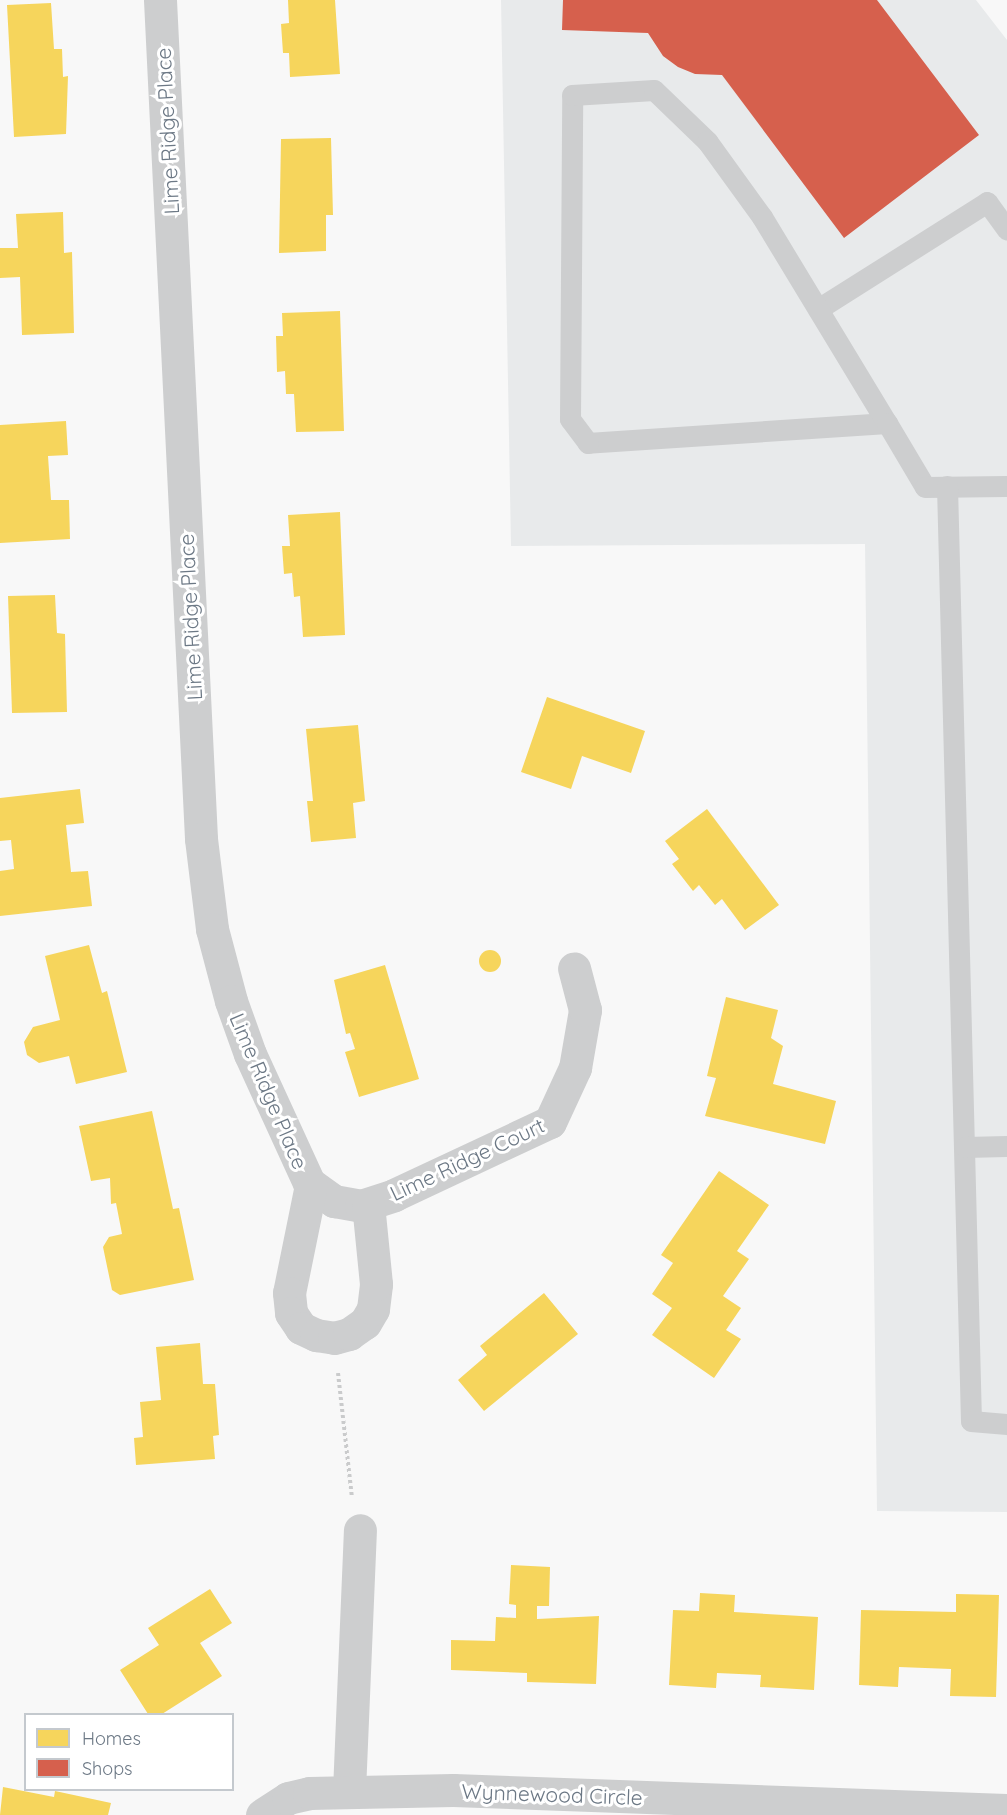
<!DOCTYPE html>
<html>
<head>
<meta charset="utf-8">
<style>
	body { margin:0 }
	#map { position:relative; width:1007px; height:1815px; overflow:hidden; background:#f8f8f8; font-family:Quicksand,sans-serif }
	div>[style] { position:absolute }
	.built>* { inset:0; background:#e8eaeb }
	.homes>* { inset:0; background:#f6d55c }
	.round { border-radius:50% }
	.shops>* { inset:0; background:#d6604d }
	.path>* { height:4px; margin-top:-2px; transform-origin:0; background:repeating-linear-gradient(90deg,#cacbcc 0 3px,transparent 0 6px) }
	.lane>* { height:21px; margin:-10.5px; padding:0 10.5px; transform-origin:10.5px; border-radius:10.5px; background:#cdcecf }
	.street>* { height:33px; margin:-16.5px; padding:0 16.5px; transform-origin:16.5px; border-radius:16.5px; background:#cdcecf }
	span { translate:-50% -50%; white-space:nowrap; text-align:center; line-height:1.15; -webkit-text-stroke:6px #fff; paint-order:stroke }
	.street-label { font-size:21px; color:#6c7885 }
	.legend { position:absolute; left:24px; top:1713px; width:210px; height:78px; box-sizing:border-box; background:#fff; border:2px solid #c4c9ce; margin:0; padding:8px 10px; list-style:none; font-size:18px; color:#6c7885 }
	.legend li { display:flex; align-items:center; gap:12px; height:30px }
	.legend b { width:30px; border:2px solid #c4c9ce }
</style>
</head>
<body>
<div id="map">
	<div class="built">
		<div style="clip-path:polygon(501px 0,976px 0,1007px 40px,1007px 1512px,877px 1511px,865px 544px,511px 546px)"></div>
	</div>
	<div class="homes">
		<div style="clip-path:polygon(288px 0,335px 0,340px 74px,290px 77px,289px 53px,283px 53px,281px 24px,289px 23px)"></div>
		<div style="clip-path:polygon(51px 3px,54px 49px,62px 49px,63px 77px,68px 76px,66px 134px,14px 137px,7px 5px)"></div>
		<div style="clip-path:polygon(331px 138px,333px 215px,326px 215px,326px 251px,279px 253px,281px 139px)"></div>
		<div style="clip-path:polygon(63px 212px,64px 253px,72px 252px,74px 333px,22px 335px,20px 277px,0 278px,0 248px,18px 248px,16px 214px)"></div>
		<div style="clip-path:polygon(340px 311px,344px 431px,296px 432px,294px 394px,286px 394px,285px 371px,277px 372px,276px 336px,283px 336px,282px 313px)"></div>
		<div style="clip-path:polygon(66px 421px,68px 455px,48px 456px,51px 500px,69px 500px,70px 539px,0 543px,0 425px)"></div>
		<div style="clip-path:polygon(340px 512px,345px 635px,303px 637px,300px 596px,294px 597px,292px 573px,284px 574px,282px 546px,290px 546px,288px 515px)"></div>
		<div style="clip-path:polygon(55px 595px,57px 633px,65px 634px,67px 712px,12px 713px,8px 596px)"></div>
		<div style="clip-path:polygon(547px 697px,645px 731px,631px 773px,582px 756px,571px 789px,521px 772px)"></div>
		<div style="clip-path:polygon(358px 725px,365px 801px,353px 803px,356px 838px,311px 842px,307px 801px,313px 801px,306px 729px)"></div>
		<div style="clip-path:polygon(80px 789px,84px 823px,66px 825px,71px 872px,88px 871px,92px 906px,0 916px,0 871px,14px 869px,11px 840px,0 841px,0 798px)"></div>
		<div style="clip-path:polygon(707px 809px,779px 905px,745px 930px,722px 899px,715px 905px,699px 885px,693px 891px,672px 864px,679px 859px,665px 841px)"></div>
		<div style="clip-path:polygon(89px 945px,102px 993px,107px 991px,127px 1072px,76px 1084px,69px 1056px,39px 1063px,27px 1055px,24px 1042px,33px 1027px,60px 1020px,45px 956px)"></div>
		<div class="round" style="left:479px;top:950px;width:22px;height:22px"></div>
		<div style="clip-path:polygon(385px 965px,419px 1079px,359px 1097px,345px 1052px,355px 1049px,350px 1033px,346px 1034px,334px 980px)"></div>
		<div style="clip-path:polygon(726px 997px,778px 1010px,771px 1038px,783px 1046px,773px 1084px,836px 1101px,825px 1144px,705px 1116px,716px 1078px,707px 1076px)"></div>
		<div style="clip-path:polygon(152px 1111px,173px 1209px,179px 1208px,194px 1280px,120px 1295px,112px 1290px,103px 1247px,109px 1237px,122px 1234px,116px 1203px,111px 1204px,110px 1178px,91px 1181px,79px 1126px)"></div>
		<div style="clip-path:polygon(719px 1171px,769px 1205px,737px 1251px,749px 1259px,723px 1296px,741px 1308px,726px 1330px,741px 1339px,714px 1378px,652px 1335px,672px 1308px,652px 1294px,673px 1263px,661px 1255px)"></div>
		<div style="clip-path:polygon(544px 1293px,578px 1334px,484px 1411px,458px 1380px,487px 1355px,480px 1346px)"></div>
		<div style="clip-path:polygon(200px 1343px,203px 1384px,215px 1384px,219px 1435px,213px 1436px,215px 1459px,136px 1465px,134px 1438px,143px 1437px,140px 1402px,161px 1400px,156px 1347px)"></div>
		<div style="clip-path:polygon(511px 1565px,550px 1567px,549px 1606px,537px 1606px,537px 1619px,599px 1616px,596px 1684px,527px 1682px,527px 1673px,451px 1670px,451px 1640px,495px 1641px,496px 1617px,516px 1618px,516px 1605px,509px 1604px)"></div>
		<div style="clip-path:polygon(210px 1589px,232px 1623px,200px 1643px,222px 1676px,162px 1714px,148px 1714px,120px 1670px,159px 1645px,148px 1628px)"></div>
		<div style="clip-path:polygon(700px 1593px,735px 1595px,734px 1612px,818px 1617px,814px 1690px,760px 1687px,761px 1675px,717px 1673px,716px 1688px,669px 1685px,673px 1610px,699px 1611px)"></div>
		<div style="clip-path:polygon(956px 1594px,999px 1595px,996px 1697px,950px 1696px,951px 1669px,899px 1667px,898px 1687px,859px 1685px,861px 1610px,956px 1612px)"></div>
		<div style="clip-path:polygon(3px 1787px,54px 1797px,55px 1791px,111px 1803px,108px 1815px,0 1815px)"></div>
	</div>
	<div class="shops">
		<div style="clip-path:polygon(563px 0,877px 0,979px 135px,844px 238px,722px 75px,695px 74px,678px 67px,663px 56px,648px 33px,562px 30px)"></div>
	</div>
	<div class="path">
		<div style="left:338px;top:1373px;width:125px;rotate:83.6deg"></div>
	</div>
	<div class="lane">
		<div style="left:818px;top:309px;width:200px;rotate:-32.3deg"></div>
		<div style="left:987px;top:202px;width:34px;rotate:54deg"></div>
		<div style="left:887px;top:423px;width:300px;rotate:176.2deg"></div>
		<div style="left:588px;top:443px;width:30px;rotate:-127deg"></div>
		<div style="left:570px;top:419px;width:324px;rotate:-89.6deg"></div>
		<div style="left:572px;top:95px;width:82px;rotate:-3.5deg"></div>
		<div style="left:654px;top:90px;width:74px;rotate:43.9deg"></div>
		<div style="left:707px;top:141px;width:94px;rotate:54.1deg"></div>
		<div style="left:762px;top:217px;width:241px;rotate:58.8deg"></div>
		<div style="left:887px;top:423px;width:74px;rotate:59.3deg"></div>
		<div style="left:925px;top:487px;width:82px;rotate:-0.7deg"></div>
		<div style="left:947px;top:486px;width:935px;rotate:88.53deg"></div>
		<div style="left:971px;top:1421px;width:36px;rotate:5deg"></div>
		<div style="left:965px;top:1147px;width:42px;rotate:-1.4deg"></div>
	</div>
	<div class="street">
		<div style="left:160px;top:0;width:840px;rotate:87.2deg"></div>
		<div style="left:201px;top:839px;width:91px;rotate:83deg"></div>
		<div style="left:212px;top:929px;width:74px;rotate:75.2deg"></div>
		<div style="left:231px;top:1001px;width:56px;rotate:70.3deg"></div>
		<div style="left:250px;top:1054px;width:142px;rotate:65.4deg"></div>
		<div style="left:309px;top:1183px;width:31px;rotate:36deg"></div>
		<div style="left:334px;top:1201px;width:27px;rotate:10deg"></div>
		<div style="left:361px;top:1206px;width:35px;rotate:-18deg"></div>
		<div style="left:394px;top:1195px;width:172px;rotate:-25.1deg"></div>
		<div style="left:550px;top:1122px;width:60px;rotate:-65.2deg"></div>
		<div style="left:575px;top:1068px;width:59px;rotate:-80.2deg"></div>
		<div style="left:585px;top:1010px;width:43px;rotate:-104.7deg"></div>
		<div style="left:311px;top:1185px;width:110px;rotate:101.5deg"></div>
		<div style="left:289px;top:1293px;width:20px;rotate:84deg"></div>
		<div style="left:291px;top:1313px;width:18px;rotate:56deg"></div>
		<div style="left:301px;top:1328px;width:17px;rotate:25deg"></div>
		<div style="left:316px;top:1335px;width:18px;rotate:9deg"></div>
		<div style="left:334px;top:1338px;width:16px;rotate:-15deg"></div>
		<div style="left:349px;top:1334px;width:19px;rotate:-35deg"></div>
		<div style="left:365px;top:1323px;width:16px;rotate:-60deg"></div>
		<div style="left:373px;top:1309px;width:25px;rotate:-83deg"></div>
		<div style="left:376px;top:1284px;width:80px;rotate:-95.7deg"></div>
		<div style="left:349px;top:1791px;width:261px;rotate:-87.6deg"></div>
		<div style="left:262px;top:1815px;width:31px;rotate:-33deg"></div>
		<div style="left:288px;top:1798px;width:22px;rotate:-13deg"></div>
		<div style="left:309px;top:1793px;width:144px;rotate:-1.2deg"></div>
		<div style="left:453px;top:1790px;width:554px;rotate:2.07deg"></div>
	</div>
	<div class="street-label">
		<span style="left:167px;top:131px;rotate:-93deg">Lime Ridge Place</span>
		<span style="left:190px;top:617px;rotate:-93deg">Lime Ridge Place</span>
		<span style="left:269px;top:1091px;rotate:67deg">Lime Ridge Place</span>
		<span style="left:467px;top:1159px;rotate:-25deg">Lime Ridge Court</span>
		<span style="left:552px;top:1794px;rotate:2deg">Wynnewood Circle</span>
	</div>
	<ul class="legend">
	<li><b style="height:16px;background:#f6d55c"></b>Homes</li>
	<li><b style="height:16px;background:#d6604d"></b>Shops</li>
	</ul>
</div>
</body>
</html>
